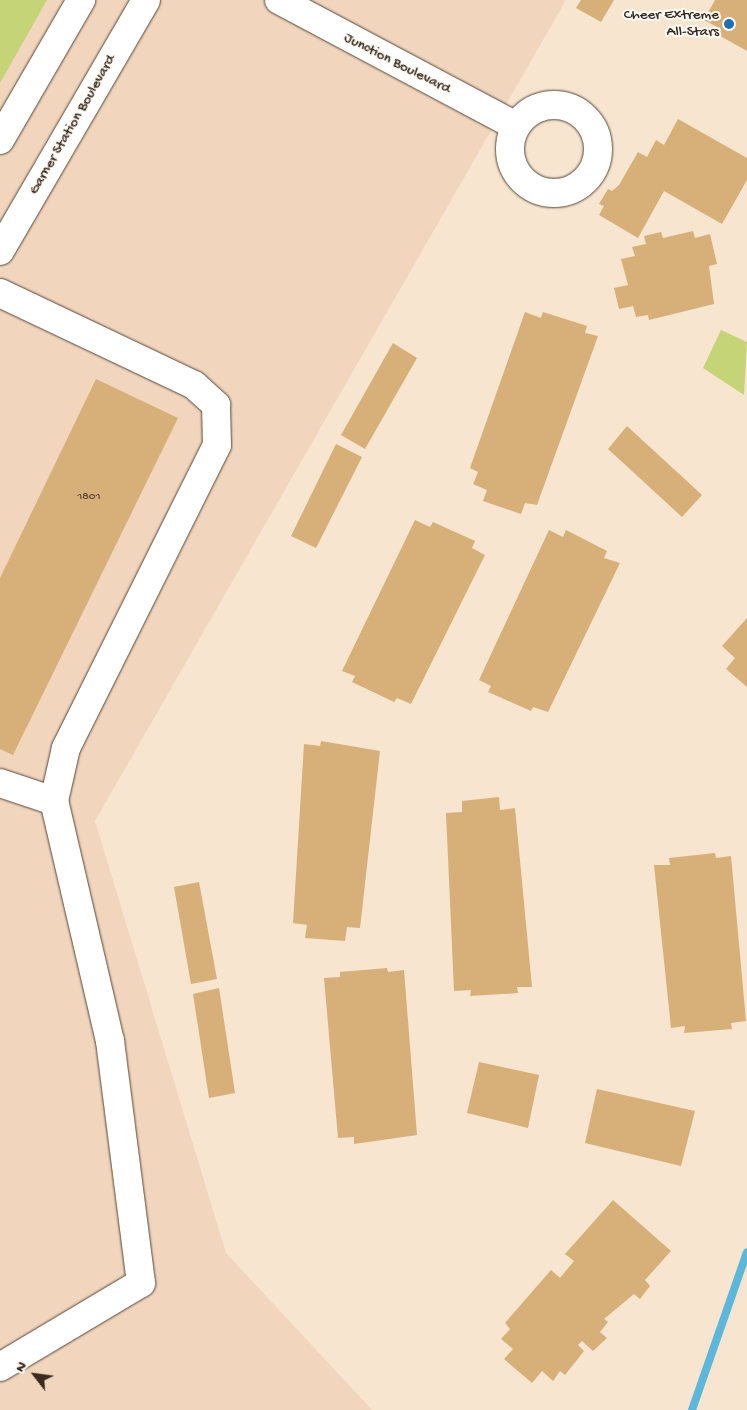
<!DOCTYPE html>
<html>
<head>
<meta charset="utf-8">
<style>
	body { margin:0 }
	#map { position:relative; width:747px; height:1410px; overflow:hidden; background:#f7e5cf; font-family:"Gochi Hand",sans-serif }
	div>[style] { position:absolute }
	.built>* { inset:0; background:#f1d5bd }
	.green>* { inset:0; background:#c4d476 }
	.stream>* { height:8px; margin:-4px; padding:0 4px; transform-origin:4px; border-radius:4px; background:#5db7da }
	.building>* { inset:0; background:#d7af79 }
	.roads { filter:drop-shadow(0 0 1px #574639) drop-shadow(0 0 1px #574639) }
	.minor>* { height:28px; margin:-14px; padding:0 14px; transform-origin:14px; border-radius:14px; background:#fff }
	.minor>.ring { margin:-14px; padding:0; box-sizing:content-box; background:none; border:28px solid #fff; border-radius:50% }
	.dots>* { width:14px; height:14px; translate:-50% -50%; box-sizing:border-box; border:2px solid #fdfcf7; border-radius:50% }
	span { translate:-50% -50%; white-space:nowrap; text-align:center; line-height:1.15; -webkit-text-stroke:4px #fdfcf7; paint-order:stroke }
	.number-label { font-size:12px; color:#624b35 }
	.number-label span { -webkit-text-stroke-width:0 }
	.poi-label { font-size:15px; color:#3b2a1e }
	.right { translate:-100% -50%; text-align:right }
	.street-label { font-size:15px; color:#3b2a1e }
	.north { position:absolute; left:10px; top:1350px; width:50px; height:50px; -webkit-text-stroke:4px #fdfcf7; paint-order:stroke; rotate:300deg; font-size:14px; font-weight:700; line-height:20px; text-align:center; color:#3b2a1e }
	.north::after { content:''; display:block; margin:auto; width:18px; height:22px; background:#3b2a1e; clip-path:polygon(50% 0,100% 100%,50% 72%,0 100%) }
</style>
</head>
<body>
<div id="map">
	<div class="built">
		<div style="clip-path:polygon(0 0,566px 0,95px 821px,226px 1253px,372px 1410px,0 1410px)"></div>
	</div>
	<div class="green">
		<div style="clip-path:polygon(0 0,47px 0,0 83px)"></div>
		<div style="clip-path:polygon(721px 330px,747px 342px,744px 395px,703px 368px)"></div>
	</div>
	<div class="stream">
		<div style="left:692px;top:1410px;width:167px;rotate:-70.8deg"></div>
	</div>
	<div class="building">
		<div style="clip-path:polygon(581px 0,614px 0,601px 22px,576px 8px)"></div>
		<div style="clip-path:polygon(715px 0,747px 0,747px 51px,715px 33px,719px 28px,704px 20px)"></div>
		<div style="clip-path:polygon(678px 119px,747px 158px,747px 180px,722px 224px,664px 191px,638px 238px,599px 215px,604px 206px,599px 204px,608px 189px,612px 191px,619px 185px,638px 152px,647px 157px,656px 140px,664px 145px)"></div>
		<div style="clip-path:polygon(693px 231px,695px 238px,710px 234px,717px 264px,709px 266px,714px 304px,649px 320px,648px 315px,636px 317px,633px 306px,619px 309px,614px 288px,628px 285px,621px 259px,635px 256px,632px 247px,646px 244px,644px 236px,661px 232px,663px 238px)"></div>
		<div style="clip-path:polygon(525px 312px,541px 318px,543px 312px,587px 326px,585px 333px,598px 336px,537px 505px,525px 503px,521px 514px,483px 501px,487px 490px,473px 484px,478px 472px,470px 468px)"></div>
		<div style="clip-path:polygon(393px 343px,417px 358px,365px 449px,341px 435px)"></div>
		<div style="clip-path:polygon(96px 379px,178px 418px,13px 755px,0 749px,0 578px)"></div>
		<div style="clip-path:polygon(627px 426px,702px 495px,682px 517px,608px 449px)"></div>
		<div style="clip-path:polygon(336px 444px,362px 457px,316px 548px,291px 536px)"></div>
		<div style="clip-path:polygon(415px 520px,430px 527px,433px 522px,475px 541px,472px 548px,485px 555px,411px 704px,397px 698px,394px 702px,352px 682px,355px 676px,342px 671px)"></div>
		<div style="clip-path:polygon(549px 530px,563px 537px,566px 530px,607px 551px,604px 558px,620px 563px,548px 712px,533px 707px,531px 711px,488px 692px,491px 686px,479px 680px)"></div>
		<div style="clip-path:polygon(747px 618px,747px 687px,726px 669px,735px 658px,722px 646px)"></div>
		<div style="clip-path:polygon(321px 741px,380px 751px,360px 928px,347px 927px,345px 941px,305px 938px,307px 925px,293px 923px,304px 744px,320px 746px)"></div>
		<div style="clip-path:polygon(499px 797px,500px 810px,515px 808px,532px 987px,517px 987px,518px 993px,470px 996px,471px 990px,454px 991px,446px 813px,462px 812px,462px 801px)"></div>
		<div style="clip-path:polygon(715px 853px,716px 858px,731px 856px,746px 1021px,731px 1023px,732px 1029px,684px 1033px,685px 1026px,671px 1028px,654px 865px,670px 865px,669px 858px)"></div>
		<div style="clip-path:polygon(199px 882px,217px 979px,191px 984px,174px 887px)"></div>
		<div style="clip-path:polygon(387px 968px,388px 972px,404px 970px,417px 1135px,354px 1144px,354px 1137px,338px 1138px,324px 978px,340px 977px,340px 972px)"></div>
		<div style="clip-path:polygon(219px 988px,235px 1093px,209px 1098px,193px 994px)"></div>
		<div style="clip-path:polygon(479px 1062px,539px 1075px,528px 1128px,467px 1113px)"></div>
		<div style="clip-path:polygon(597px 1089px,695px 1111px,681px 1166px,585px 1143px)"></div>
		<div style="clip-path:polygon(613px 1200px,671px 1251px,645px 1280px,650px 1286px,640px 1299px,634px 1294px,604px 1319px,608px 1322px,600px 1332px,607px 1338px,593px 1351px,582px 1341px,578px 1345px,584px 1351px,565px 1375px,560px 1371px,553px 1381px,542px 1371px,532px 1383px,504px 1359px,513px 1349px,501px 1339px,510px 1329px,505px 1323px,551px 1270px,560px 1278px,574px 1261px,565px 1254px)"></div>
	</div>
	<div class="roads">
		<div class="minor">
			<div style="left:279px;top:0;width:268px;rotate:28deg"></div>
			<div class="ring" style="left:510px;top:105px;width:60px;height:60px"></div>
			<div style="left:0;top:140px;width:162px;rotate:-59.9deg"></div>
			<div style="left:0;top:251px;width:290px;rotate:-59.8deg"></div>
			<div style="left:0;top:293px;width:215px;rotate:25.4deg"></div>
			<div style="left:194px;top:385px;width:30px;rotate:42deg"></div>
			<div style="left:216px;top:405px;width:40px;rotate:88.6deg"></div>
			<div style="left:217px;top:445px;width:339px;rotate:116.5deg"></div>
			<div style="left:66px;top:748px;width:54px;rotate:102.8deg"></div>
			<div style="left:54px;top:801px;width:57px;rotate:-161.6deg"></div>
			<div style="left:0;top:1367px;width:164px;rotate:-30.8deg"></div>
			<div style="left:141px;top:1283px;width:244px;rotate:-97.3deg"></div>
			<div style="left:110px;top:1041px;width:246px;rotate:-103.1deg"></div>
		</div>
	</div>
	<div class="dots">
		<div style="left:729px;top:24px;background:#1f6fb2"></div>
	</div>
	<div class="number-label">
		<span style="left:89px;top:498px">1801</span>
	</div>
	<div class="poi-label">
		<span class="right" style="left:719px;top:24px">Cheer Extreme<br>All-Stars</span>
	</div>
	<div class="street-label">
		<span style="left:397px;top:64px;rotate:27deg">Junction Boulevard</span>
		<span style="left:73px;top:125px;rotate:-60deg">Garner Station Boulevard</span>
	</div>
	<div class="north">N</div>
</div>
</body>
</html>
